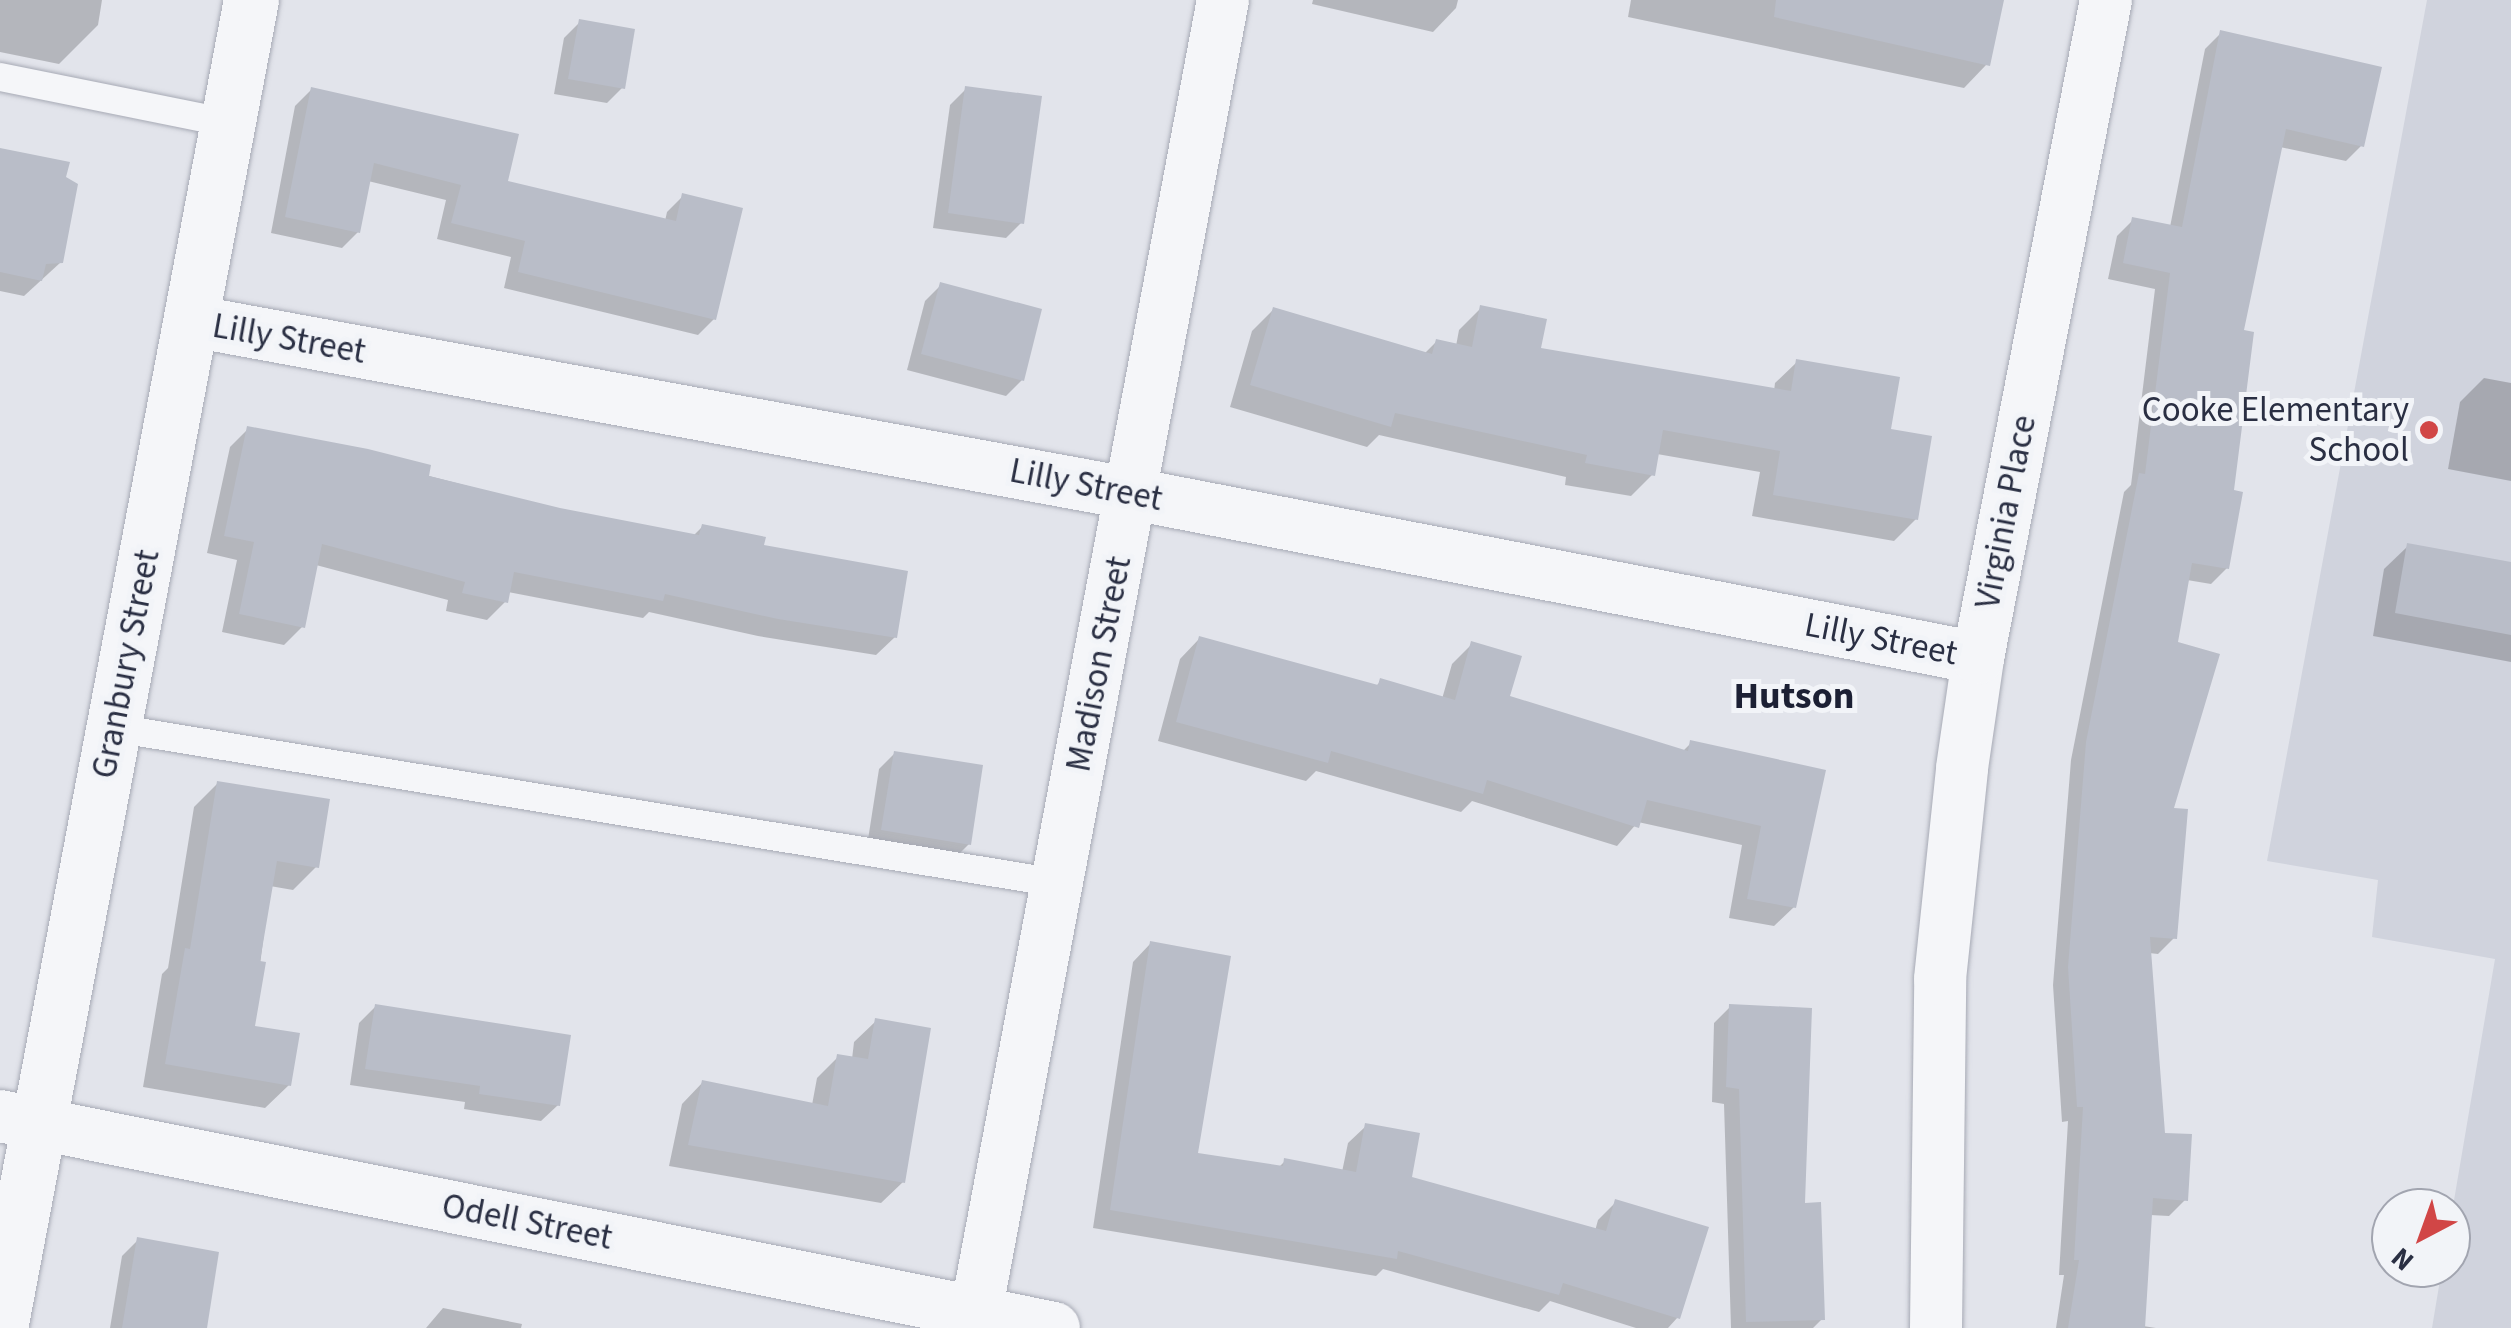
<!DOCTYPE html>
<html>
<head>
<meta charset="utf-8">
<style>
	body { margin:0 }
	#map { position:relative; width:2511px; height:1328px; overflow:hidden; background:#e2e4eb; font-family:"Source Sans 3",sans-serif }
	div>[style] { position:absolute }
	.built>* { inset:0; background:#d0d3dd }
	.shadow>* { inset:0; background:#0003 }
	.building>* { inset:0; background:#b9bdc8 }
	.roads { filter:drop-shadow(0 0 2px #a7aab5) drop-shadow(0 0 2px #a7aab5) }
	.service>* { height:28px; margin:-14px; padding:0 14px; transform-origin:14px; border-radius:14px; background:#f5f6f9 }
	.minor>* { height:52px; margin:-26px; padding:0 26px; transform-origin:26px; border-radius:26px; background:#f5f6f9 }
	.tertiary>* { height:55px; margin:-27.5px; padding:0 27.5px; transform-origin:27.5px; border-radius:27.5px; background:#f5f6f9 }
	.dots>* { width:28px; height:28px; translate:-50% -50%; box-sizing:border-box; border:5px solid #f2f4f8; border-radius:50% }
	span { translate:-50% -50%; white-space:nowrap; text-align:center; line-height:1.15; -webkit-text-stroke:10px #f2f4f8; paint-order:stroke }
	.street-label { font-size:35px; color:#2a2f43 }
	.poi-label { font-size:35px; color:#2a2f43 }
	.right { translate:-100% -50%; text-align:right }
	.neighbourhood-label { font-size:38px; color:#1c2034; font-weight:700 }
	.north { position:absolute; left:2371px; top:1188px; width:100px; height:100px; box-sizing:border-box; background:#f2f4f8; border:2px solid #a2a5b0; border-radius:50%; rotate:221deg; font-size:28px; font-weight:700; line-height:40px; text-align:center; color:#2a2f43 }
	.north::after { content:''; display:block; margin:auto; width:35px; height:45px; background:#d14646; clip-path:polygon(50% 0,100% 100%,50% 72%,0 100%) }
</style>
</head>
<body>
<div id="map">
	<div class="built">
		<div style="clip-path:polygon(2427px 0,2511px 0,2511px 1328px,2432px 1328px,2442px 1268px,2451px 1268px,2451px 1218px,2495px 959px,2372px 937px,2378px 880px,2267px 861px)"></div>
	</div>
	<div class="shadow">
		<div style="clip-path:polygon(0 0,102px 0,98px 25px,59px 64px,0 52px)"></div>
		<div style="clip-path:polygon(1313px 0,1458px 0,1456px 8px,1433px 32px,1312px 4px)"></div>
		<div style="clip-path:polygon(1631px 0,1997px 0,1987px 64px,1964px 88px,1628px 17px)"></div>
		<div style="clip-path:polygon(580px 22px,623px 87px,607px 103px,554px 94px,564px 38px)"></div>
		<div style="clip-path:polygon(2221px 33px,2362px 145px,2346px 161px,2280px 147px,2241px 332px,2227px 568px,2211px 584px,2187px 580px,2175px 643px,2171px 810px,2174px 938px,2158px 954px,2149px 953px,2162px 1135px,2185px 1200px,2169px 1216px,2150px 1215px,2143px 1326px,2156px 1328px,2056px 1328px,2064px 1275px,2059px 1275px,2068px 1121px,2062px 1122px,2053px 985px,2071px 760px,2124px 492px,2131px 485px,2155px 289px,2108px 279px,2117px 236px,2133px 220px,2170px 227px,2205px 49px)"></div>
		<div style="clip-path:polygon(966px 89px,1022px 222px,1006px 238px,933px 228px,950px 105px)"></div>
		<div style="clip-path:polygon(311px 90px,505px 183px,665px 221px,667px 212px,683px 196px,714px 319px,698px 335px,504px 288px,511px 257px,437px 239px,446px 200px,368px 181px,358px 232px,342px 248px,271px 233px,295px 106px)"></div>
		<div style="clip-path:polygon(0 150px,61px 262px,24px 296px,0 291px)"></div>
		<div style="clip-path:polygon(941px 285px,1022px 380px,1006px 396px,907px 370px,925px 301px)"></div>
		<div style="clip-path:polygon(1481px 308px,1538px 350px,1774px 391px,1775px 383px,1797px 362px,1888px 431px,1916px 519px,1894px 541px,1752px 516px,1760px 472px,1657px 454px,1653px 474px,1631px 496px,1565px 485px,1566px 477px,1379px 435px,1367px 447px,1230px 407px,1252px 331px,1274px 309px,1424px 354px,1436px 342px,1456px 346px,1459px 330px)"></div>
		<div style="clip-path:polygon(2484px 378px,2511px 383px,2511px 481px,2448px 469px,2460px 402px)"></div>
		<div style="clip-path:polygon(248px 429px,560px 510px,693px 536px,703px 526px,761px 547px,895px 637px,876px 655px,758px 636px,649px 612px,643px 618px,508px 592px,505px 602px,487px 620px,446px 611px,448px 600px,316px 565px,302px 627px,284px 645px,222px 632px,237px 560px,207px 553px,230px 447px)"></div>
		<div style="clip-path:polygon(2408px 546px,2511px 565px,2511px 662px,2373px 636px,2384px 569px)"></div>
		<div style="clip-path:polygon(1199px 639px,1375px 687px,1381px 681px,1442px 699px,1452px 664px,1472px 644px,1507px 697px,1682px 752px,1691px 743px,1823px 772px,1794px 907px,1774px 926px,1729px 918px,1742px 845px,1638px 822px,1617px 846px,1472px 801px,1461px 812px,1316px 771px,1306px 781px,1158px 741px,1180px 659px)"></div>
		<div style="clip-path:polygon(895px 753px,969px 844px,953px 860px,867px 846px,879px 769px)"></div>
		<div style="clip-path:polygon(218px 783px,317px 866px,293px 890px,270px 886px,252px 1028px,289px 1085px,265px 1108px,143px 1087px,162px 974px,168px 968px,194px 807px)"></div>
		<div style="clip-path:polygon(1150px 944px,1195px 1155px,1278px 1168px,1285px 1161px,1342px 1172px,1348px 1143px,1366px 1126px,1409px 1179px,1595px 1231px,1598px 1220px,1616px 1202px,1678px 1317px,1668px 1328px,1636px 1328px,1550px 1301px,1539px 1312px,1383px 1269px,1376px 1276px,1093px 1228px,1133px 962px)"></div>
		<div style="clip-path:polygon(375px 1007px,558px 1105px,541px 1121px,464px 1109px,465px 1102px,350px 1085px,359px 1023px)"></div>
		<div style="clip-path:polygon(1730px 1007px,1802px 1205px,1822px 1319px,1813px 1328px,1731px 1328px,1724px 1104px,1712px 1102px,1714px 1023px)"></div>
		<div style="clip-path:polygon(876px 1021px,903px 1182px,881px 1203px,669px 1166px,682px 1104px,703px 1082px,812px 1105px,817px 1078px,838px 1057px,852px 1059px,854px 1042px)"></div>
		<div style="clip-path:polygon(138px 1240px,204px 1328px,110px 1328px,122px 1256px)"></div>
		<div style="clip-path:polygon(443px 1308px,522px 1324px,521px 1328px,426px 1328px)"></div>
	</div>
	<div class="building">
		<div style="clip-path:polygon(1776px 0,2004px 0,1990px 66px,1774px 17px)"></div>
		<div style="clip-path:polygon(579px 19px,635px 29px,625px 89px,568px 79px)"></div>
		<div style="clip-path:polygon(2220px 30px,2382px 67px,2364px 147px,2286px 129px,2244px 330px,2254px 332px,2234px 490px,2243px 492px,2229px 569px,2192px 563px,2178px 642px,2220px 654px,2174px 808px,2188px 809px,2177px 939px,2150px 937px,2165px 1133px,2192px 1134px,2188px 1201px,2153px 1198px,2145px 1328px,2068px 1328px,2079px 1260px,2074px 1260px,2083px 1107px,2077px 1107px,2068px 967px,2086px 742px,2139px 473px,2145px 474px,2170px 273px,2123px 263px,2132px 217px,2182px 227px)"></div>
		<div style="clip-path:polygon(965px 86px,1042px 96px,1024px 224px,948px 213px)"></div>
		<div style="clip-path:polygon(311px 87px,519px 134px,508px 181px,676px 221px,682px 193px,743px 208px,716px 320px,518px 272px,525px 241px,451px 223px,461px 185px,374px 163px,360px 233px,285px 217px)"></div>
		<div style="clip-path:polygon(0 148px,70px 162px,66px 177px,78px 184px,63px 263px,46px 264px,42px 281px,0 272px)"></div>
		<div style="clip-path:polygon(940px 282px,1042px 309px,1024px 381px,921px 354px)"></div>
		<div style="clip-path:polygon(1480px 305px,1547px 319px,1541px 348px,1791px 391px,1796px 359px,1900px 377px,1891px 429px,1932px 436px,1918px 520px,1773px 495px,1780px 451px,1663px 430px,1655px 476px,1585px 463px,1587px 455px,1395px 413px,1391px 427px,1250px 385px,1273px 307px,1432px 354px,1436px 339px,1472px 347px)"></div>
		<div style="clip-path:polygon(247px 426px,368px 449px,431px 465px,429px 476px,560px 508px,699px 535px,702px 524px,766px 537px,764px 545px,908px 571px,897px 638px,778px 619px,665px 594px,663px 601px,514px 572px,508px 603px,462px 593px,465px 582px,322px 544px,305px 628px,239px 614px,254px 542px,224px 536px)"></div>
		<div style="clip-path:polygon(2407px 543px,2511px 562px,2511px 635px,2395px 613px)"></div>
		<div style="clip-path:polygon(1199px 636px,1378px 685px,1380px 678px,1455px 700px,1471px 641px,1522px 656px,1510px 696px,1688px 751px,1690px 740px,1826px 770px,1796px 908px,1747px 899px,1761px 826px,1647px 800px,1639px 828px,1487px 780px,1483px 794px,1331px 751px,1328px 763px,1176px 722px)"></div>
		<div style="clip-path:polygon(894px 751px,983px 765px,971px 845px,881px 830px)"></div>
		<div style="clip-path:polygon(217px 781px,330px 799px,319px 868px,277px 861px,260px 961px,266px 962px,255px 1026px,300px 1033px,291px 1086px,165px 1064px,185px 948px,190px 949px)"></div>
		<div style="clip-path:polygon(1150px 941px,1231px 956px,1198px 1153px,1283px 1166px,1284px 1158px,1356px 1172px,1365px 1123px,1420px 1133px,1412px 1177px,1606px 1231px,1615px 1199px,1709px 1227px,1680px 1319px,1563px 1283px,1559px 1295px,1398px 1251px,1397px 1259px,1110px 1210px)"></div>
		<div style="clip-path:polygon(375px 1004px,571px 1035px,560px 1106px,479px 1094px,480px 1086px,365px 1069px)"></div>
		<div style="clip-path:polygon(1729px 1004px,1812px 1008px,1805px 1203px,1821px 1202px,1825px 1320px,1746px 1322px,1739px 1089px,1726px 1087px)"></div>
		<div style="clip-path:polygon(875px 1018px,931px 1028px,905px 1183px,688px 1145px,702px 1080px,828px 1106px,837px 1054px,868px 1059px)"></div>
		<div style="clip-path:polygon(137px 1237px,219px 1252px,207px 1328px,122px 1328px)"></div>
	</div>
	<div class="roads">
		<div class="service">
			<div style="left:0;top:77px;width:233px;rotate:11.4deg"></div>
			<div style="left:114px;top:728px;width:956px;rotate:9.33deg"></div>
		</div>
		<div class="minor">
			<div style="left:192px;top:321px;width:957px;rotate:10.42deg"></div>
			<div style="left:1133px;top:494px;width:861px;rotate:10.98deg"></div>
			<div style="left:0;top:1116px;width:1075px;rotate:11.37deg"></div>
			<div style="left:973px;top:1328px;width:1351px;rotate:-79.34deg"></div>
			<div style="left:1936px;top:1328px;width:349px;rotate:-89.3deg"></div>
			<div style="left:1940px;top:979px;width:212px;rotate:-84deg"></div>
			<div style="left:1962px;top:768px;width:111px;rotate:-81.7deg"></div>
			<div style="left:1978px;top:658px;width:670px;rotate:-78.99deg"></div>
		</div>
		<div class="tertiary">
			<div style="left:0;top:1328px;width:1352px;rotate:-79.3deg"></div>
		</div>
	</div>
	<div class="dots">
		<div style="left:2429px;top:430px;background:#d14646"></div>
	</div>
	<div class="street-label">
		<span style="left:289px;top:339px;rotate:10deg">Lilly Street</span>
		<span style="left:1086px;top:485px;rotate:11deg">Lilly Street</span>
		<span style="left:2006px;top:512px;rotate:-79deg">Virginia Place</span>
		<span style="left:1881px;top:639px;rotate:11deg">Lilly Street</span>
		<span style="left:126px;top:664px;rotate:-79deg">Granbury Street</span>
		<span style="left:1099px;top:664px;rotate:-79deg">Madison Street</span>
		<span style="left:527px;top:1222px;rotate:11deg">Odell Street</span>
	</div>
	<div class="poi-label">
		<span class="right" style="left:2409px;top:430px">Cooke Elementary<br>School</span>
	</div>
	<div class="neighbourhood-label">
		<span style="left:1794px;top:697px">Hutson</span>
	</div>
	<div class="north">N</div>
</div>
</body>
</html>
